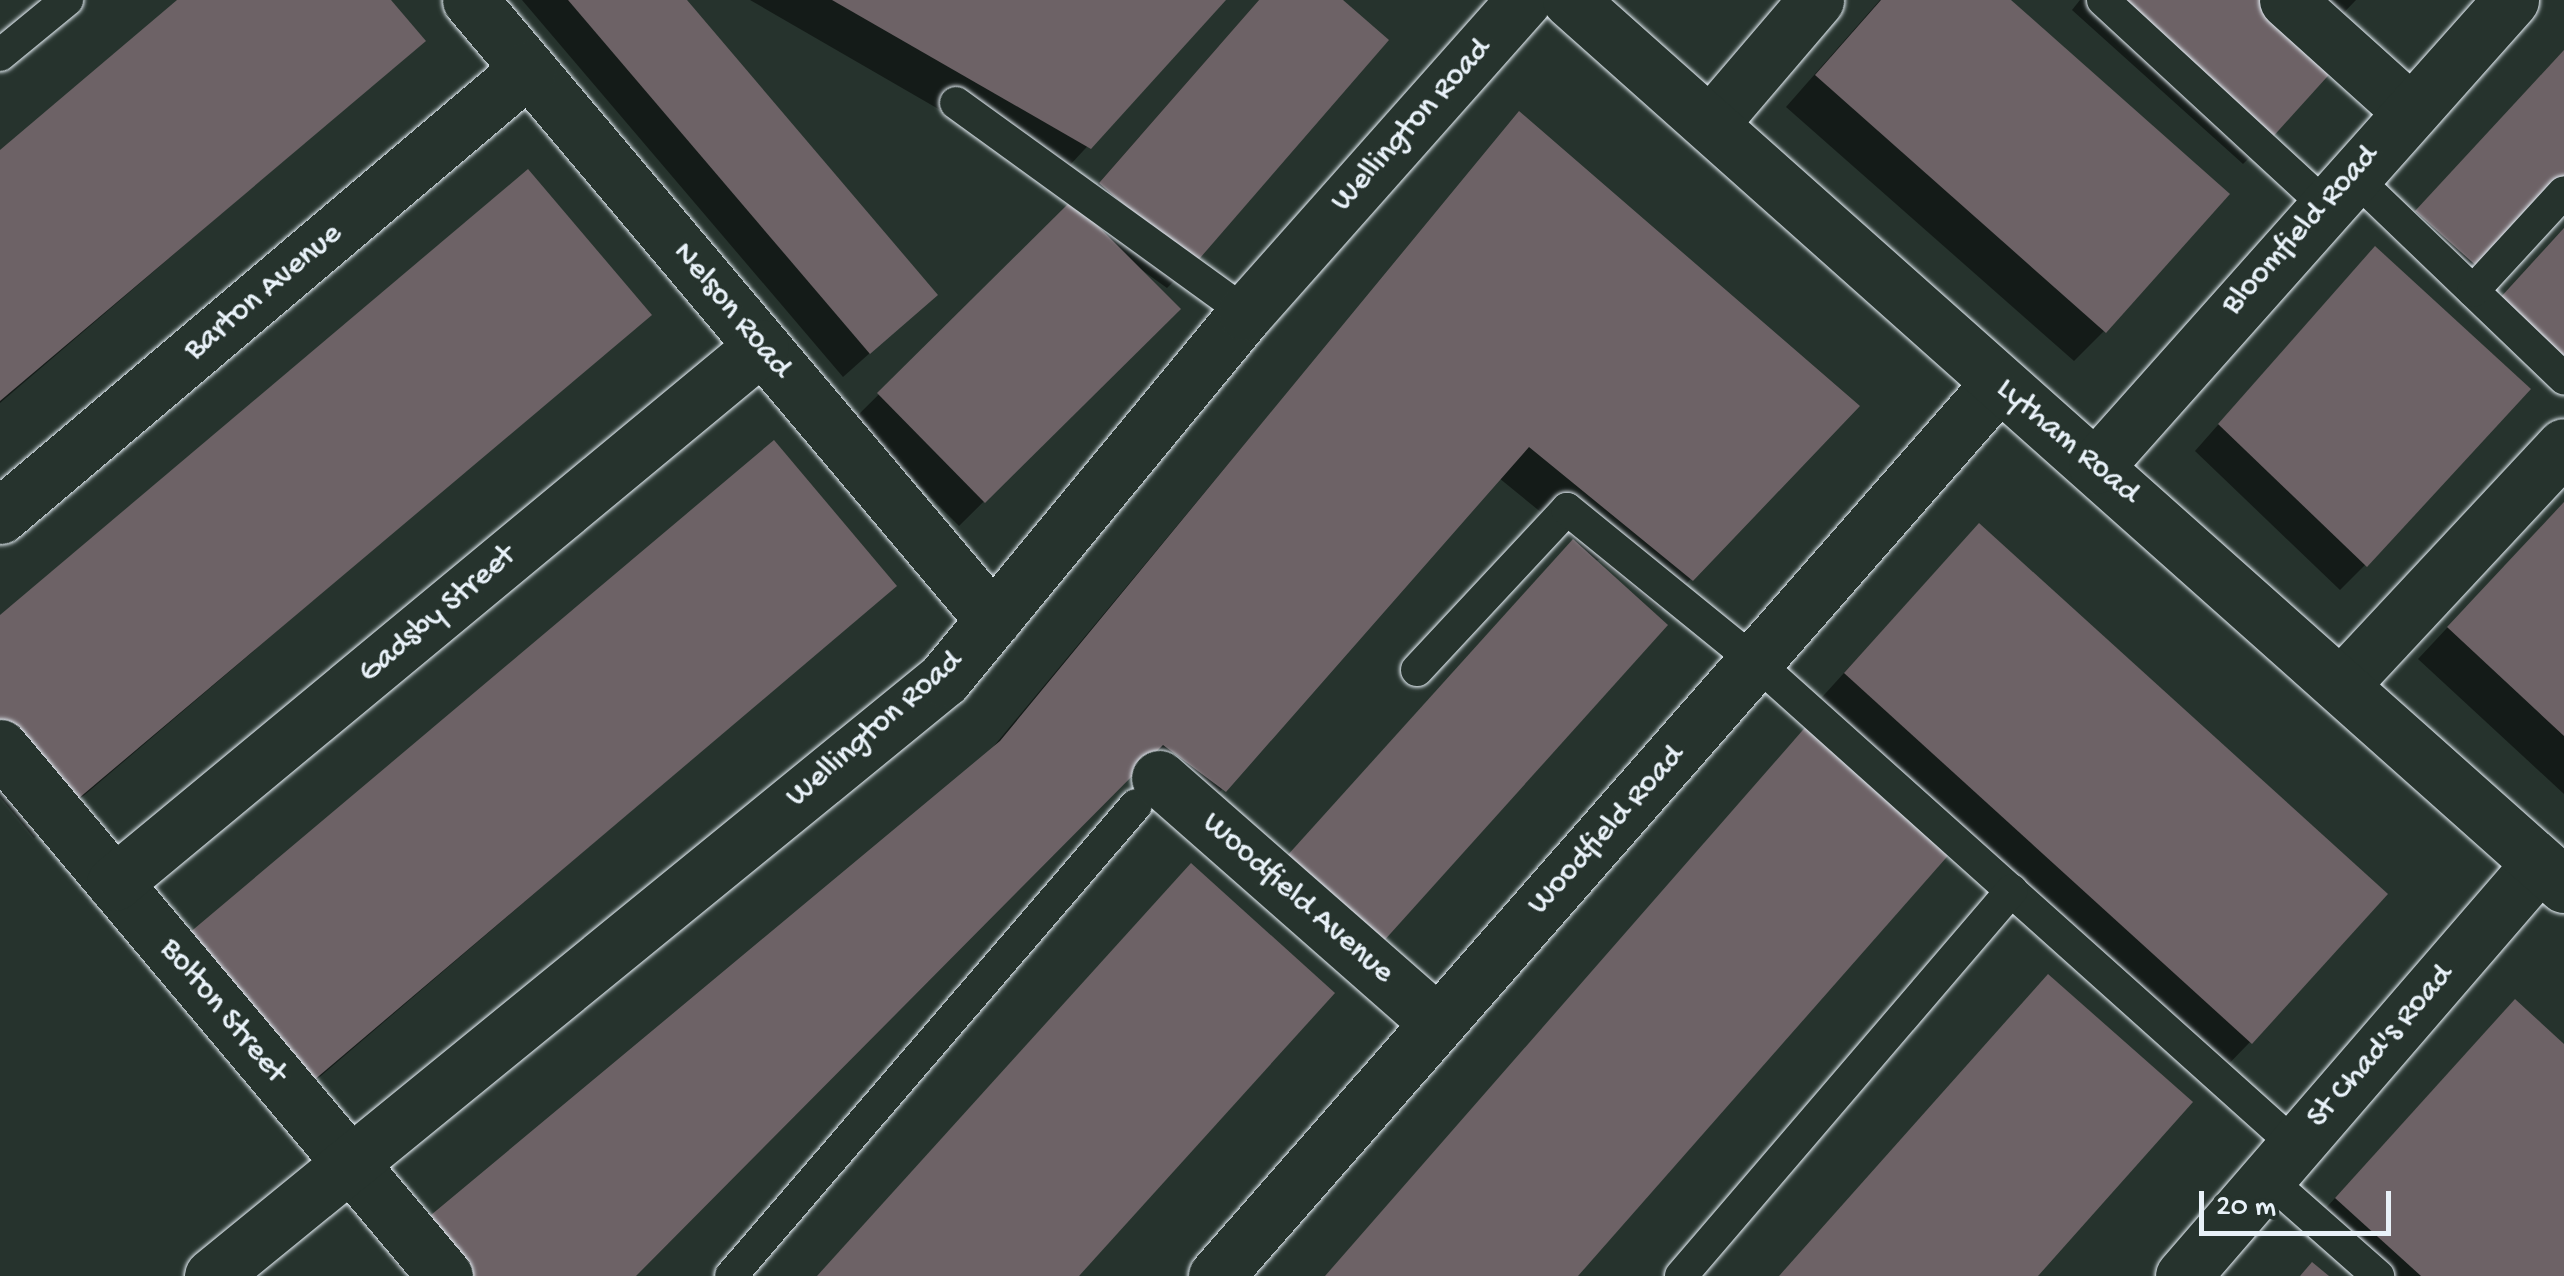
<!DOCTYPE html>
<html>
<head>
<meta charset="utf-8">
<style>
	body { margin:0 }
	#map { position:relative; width:2564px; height:1276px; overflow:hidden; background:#26332d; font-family:"Gochi Hand",sans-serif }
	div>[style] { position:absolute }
	.shadow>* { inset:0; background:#0007 }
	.building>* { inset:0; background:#6d6266 }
	.roads { filter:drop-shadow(0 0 2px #e8f1f8) drop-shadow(0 0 2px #e8f1f8) }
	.lane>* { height:32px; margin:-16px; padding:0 16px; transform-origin:16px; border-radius:16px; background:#26332d }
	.street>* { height:55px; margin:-27.5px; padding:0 27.5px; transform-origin:27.5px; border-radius:27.5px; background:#26332d }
	.secondary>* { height:55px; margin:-27.5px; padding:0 27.5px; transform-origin:27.5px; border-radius:27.5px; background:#26332d }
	span { translate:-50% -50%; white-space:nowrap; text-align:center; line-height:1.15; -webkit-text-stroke:9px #26332d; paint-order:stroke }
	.street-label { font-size:32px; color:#e8f1f8 }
	.scale { position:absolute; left:2199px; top:1191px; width:192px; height:45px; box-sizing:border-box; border:5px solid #e8f1f8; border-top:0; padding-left:12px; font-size:30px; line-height:35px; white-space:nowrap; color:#e8f1f8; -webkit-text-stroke:8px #26332d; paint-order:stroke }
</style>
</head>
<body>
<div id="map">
	<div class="shadow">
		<div style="clip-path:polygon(181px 0,388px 0,423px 41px,0 403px,0 153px)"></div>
		<div style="clip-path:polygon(522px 0,683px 0,935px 295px,843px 377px)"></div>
		<div style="clip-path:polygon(750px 0,1223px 0,1058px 178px)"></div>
		<div style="clip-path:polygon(1259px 0,1340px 0,1192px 263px,1167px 288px,1132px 263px,1178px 309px,959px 526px,853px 420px,1072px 203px,1077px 208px)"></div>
		<div style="clip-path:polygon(1880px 0,2007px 0,2104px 331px,2074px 361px,1786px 107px)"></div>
		<div style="clip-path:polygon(2080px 0,2257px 0,2268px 139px,2243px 164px,2072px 10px)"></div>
		<div style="clip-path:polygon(2299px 0,2356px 0,2330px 27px)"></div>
		<div style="clip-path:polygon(2564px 52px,2564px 177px,2462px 286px,2400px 230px)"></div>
		<div style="clip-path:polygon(1519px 114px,1856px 407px,1661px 610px,1600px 560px,1548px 567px,1575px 540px,1499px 478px,1194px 821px,1130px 774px,633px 1276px,408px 1276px,390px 1257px,421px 1227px,984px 758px)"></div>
		<div style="clip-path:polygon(2351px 274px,2365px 565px,2340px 590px,2195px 451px)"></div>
		<div style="clip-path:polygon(648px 315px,34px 838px,0 797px,0 618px)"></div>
		<div style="clip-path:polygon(774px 444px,894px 586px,281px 1110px)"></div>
		<div style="clip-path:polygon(2564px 503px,2564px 794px,2418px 659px)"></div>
		<div style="clip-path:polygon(1949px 557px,2250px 1042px,2220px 1073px,1815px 705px)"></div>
		<div style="clip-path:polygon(2485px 1033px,2564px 1047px,2564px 1276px,2357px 1276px,2306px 1230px)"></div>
	</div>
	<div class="building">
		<div style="clip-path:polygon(177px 0,391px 0,426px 41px,0 401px,0 150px)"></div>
		<div style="clip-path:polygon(568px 0,687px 0,938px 295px,870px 354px)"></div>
		<div style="clip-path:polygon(832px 0,1226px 0,1091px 149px)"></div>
		<div style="clip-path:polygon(1259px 0,1343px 0,1389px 40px,1194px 265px,1099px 183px)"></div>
		<div style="clip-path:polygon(1881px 0,2011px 0,2230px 194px,2106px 333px,1815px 75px)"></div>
		<div style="clip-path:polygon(2113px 0,2261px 0,2336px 67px,2270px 140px)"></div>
		<div style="clip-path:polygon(2564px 50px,2564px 180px,2481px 270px,2415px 211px)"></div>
		<div style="clip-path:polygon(1519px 111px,1860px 406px,1693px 581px,1529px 447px,1226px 792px,1163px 745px,636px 1276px,466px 1276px,419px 1225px,1000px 741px)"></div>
		<div style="clip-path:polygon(528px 169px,652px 315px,66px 809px,0 731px,0 615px)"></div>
		<div style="clip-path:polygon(1072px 200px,1181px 309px,985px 503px,877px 393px)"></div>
		<div style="clip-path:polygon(2564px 228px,2564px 356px,2500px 298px)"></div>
		<div style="clip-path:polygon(2375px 246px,2531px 389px,2367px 567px,2218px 424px)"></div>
		<div style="clip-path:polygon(774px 440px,897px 586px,313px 1081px,188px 934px)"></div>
		<div style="clip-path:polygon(2564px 502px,2564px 736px,2447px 627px)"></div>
		<div style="clip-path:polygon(1979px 523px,2388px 894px,2252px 1044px,1844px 673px)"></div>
		<div style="clip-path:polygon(1573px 539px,1668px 625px,1382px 943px,1286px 857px)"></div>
		<div style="clip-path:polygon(1809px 723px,1953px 850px,1578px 1276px,1325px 1276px)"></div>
		<div style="clip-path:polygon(1191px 863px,1335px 993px,1079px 1276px,817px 1276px)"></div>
		<div style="clip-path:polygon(2048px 974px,2193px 1102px,2038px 1276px,1779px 1276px)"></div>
		<div style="clip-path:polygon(2515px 999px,2564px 1044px,2564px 1276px,2421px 1276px,2335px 1198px)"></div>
		<div style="clip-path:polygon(2312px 1262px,2329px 1276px,2300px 1276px)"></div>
	</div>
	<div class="roads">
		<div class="lane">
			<div style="left:2103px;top:0;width:302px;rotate:42.7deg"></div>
			<div style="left:0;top:55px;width:87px;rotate:-39.4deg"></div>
			<div style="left:956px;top:103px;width:358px;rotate:35.9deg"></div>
			<div style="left:2352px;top:175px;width:294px;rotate:43.8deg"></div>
			<div style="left:2473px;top:291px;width:134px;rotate:-47.4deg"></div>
			<div style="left:1417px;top:670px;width:220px;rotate:-47deg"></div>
			<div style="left:1567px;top:509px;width:246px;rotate:39.1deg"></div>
			<div style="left:1758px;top:664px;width:722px;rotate:41.86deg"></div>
			<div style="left:2268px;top:1179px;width:147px;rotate:41.4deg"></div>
			<div style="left:731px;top:1276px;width:621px;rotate:-49.31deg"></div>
			<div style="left:1681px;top:1276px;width:508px;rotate:-49.39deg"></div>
		</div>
		<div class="street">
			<div style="left:470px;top:0;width:811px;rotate:49.85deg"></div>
			<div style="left:2287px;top:0;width:164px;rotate:42deg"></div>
			<div style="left:1711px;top:123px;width:162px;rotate:-49.5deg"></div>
			<div style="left:0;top:516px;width:692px;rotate:-40.25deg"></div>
			<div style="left:2342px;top:684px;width:325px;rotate:-47deg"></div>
			<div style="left:0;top:747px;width:691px;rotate:49.93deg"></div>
			<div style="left:1159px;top:778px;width:368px;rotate:41.3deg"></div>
			<div style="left:114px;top:883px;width:840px;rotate:-39.64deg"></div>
			<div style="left:212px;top:1276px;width:945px;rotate:-39.2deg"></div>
			<div style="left:944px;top:679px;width:475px;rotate:-50.5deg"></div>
			<div style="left:1246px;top:313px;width:419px;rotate:-48.4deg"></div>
			<div style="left:1216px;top:1276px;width:1186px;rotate:-48.76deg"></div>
			<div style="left:2183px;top:1276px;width:544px;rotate:-49.17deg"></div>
		</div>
		<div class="secondary">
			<div style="left:1570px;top:0;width:1331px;rotate:41.68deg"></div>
			<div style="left:2096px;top:466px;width:624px;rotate:-48.31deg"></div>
		</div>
	</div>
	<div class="street-label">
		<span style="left:1412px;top:126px;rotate:-48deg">Wellington Road</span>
		<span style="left:2301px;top:231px;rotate:-48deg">Bloomfield Road</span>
		<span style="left:264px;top:293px;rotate:-40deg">Barton Avenue</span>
		<span style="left:731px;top:311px;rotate:50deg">Nelson Road</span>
		<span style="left:2067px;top:442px;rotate:40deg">Lytham Road</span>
		<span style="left:438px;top:615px;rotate:-40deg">Gadsby Street</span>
		<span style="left:875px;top:730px;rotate:-41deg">Wellington Road</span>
		<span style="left:1607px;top:831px;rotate:-48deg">Woodfield Road</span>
		<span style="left:1297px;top:899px;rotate:41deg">Woodfield Avenue</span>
		<span style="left:222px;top:1012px;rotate:50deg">Bolton Street</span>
		<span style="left:2381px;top:1047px;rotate:-49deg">St Chad's Road</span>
	</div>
	<div class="scale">20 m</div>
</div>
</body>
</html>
